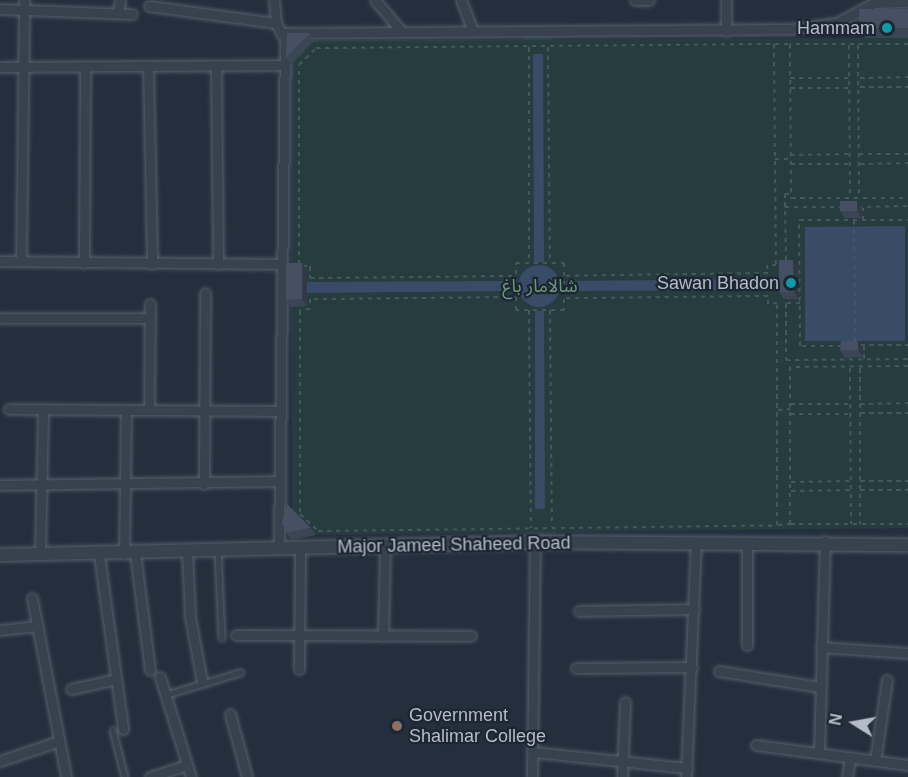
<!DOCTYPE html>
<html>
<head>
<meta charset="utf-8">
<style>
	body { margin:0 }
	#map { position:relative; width:908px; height:777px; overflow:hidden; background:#242f3e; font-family:Helvetica,"Noto Sans Arabic",sans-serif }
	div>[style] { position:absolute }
	.green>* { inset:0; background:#263c3f }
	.water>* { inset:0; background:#394c67 }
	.round { border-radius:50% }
	.path>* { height:2px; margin-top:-1px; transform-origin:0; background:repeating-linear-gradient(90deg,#44595c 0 4.5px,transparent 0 9px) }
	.roads { filter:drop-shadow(0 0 2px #565f6c) drop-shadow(0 0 2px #565f6c) }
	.service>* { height:4.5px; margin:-2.25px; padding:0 2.25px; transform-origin:2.25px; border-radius:2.25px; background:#38414e }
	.minor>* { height:9px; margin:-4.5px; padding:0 4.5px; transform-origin:4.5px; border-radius:4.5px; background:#38414e }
	.tertiary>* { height:12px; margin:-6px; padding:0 6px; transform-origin:6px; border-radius:6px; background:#38414e }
	.wall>* { inset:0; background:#3b4654 }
	.shaded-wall>* { inset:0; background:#303945 }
	.building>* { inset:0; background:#455162 }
	.dots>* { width:16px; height:16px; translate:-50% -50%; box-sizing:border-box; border:3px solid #1d2633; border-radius:50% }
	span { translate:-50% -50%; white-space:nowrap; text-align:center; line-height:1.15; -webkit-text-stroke:4.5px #1d2633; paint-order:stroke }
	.poi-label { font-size:18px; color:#b4bcc9 }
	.right { translate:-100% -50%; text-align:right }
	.left { translate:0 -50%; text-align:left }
	.park-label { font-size:18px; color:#6b9a76 }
	.street-label { font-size:18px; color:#b4bcc9 }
	.north { position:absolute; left:824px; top:693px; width:60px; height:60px; -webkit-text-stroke:4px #1d2633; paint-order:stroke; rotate:281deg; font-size:16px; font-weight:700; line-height:24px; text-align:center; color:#b4bcc9 }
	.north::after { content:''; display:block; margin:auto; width:21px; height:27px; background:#b4bcc9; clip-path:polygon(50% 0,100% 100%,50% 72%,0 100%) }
</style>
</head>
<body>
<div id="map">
	<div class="green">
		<div style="clip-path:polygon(908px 18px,908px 528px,557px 532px,549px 540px,533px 540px,525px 532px,302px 535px,297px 540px,287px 536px,292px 525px,290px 48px,299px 40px,520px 40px,530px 31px,544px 31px,554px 40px,865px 38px)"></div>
	</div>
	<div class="water">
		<div style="clip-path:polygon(533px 54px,543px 54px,544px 262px,534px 262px)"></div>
		<div style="clip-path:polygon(905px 226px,905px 341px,805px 341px,805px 227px)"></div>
		<div class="round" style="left:518px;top:265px;width:42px;height:42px"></div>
		<div style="clip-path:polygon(772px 279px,772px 290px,566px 291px,566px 281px)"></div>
		<div style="clip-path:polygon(515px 281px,515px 291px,307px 293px,307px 282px)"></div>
		<div style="clip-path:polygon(535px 311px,544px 311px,545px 509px,535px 509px)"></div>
	</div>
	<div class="path">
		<div style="left:775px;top:44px;width:15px"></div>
		<div style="left:908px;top:44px;width:118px;rotate:180deg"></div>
		<div style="left:790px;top:44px;width:154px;rotate:89.6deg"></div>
		<div style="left:791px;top:198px;width:117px"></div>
		<div style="left:849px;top:45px;width:153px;rotate:89.6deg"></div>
		<div style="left:858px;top:45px;width:153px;rotate:89.6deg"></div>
		<div style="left:529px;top:47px;width:216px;rotate:90deg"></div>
		<div style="left:548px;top:47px;width:216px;rotate:89.5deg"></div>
		<div style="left:790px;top:78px;width:59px"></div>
		<div style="left:860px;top:78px;width:48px;rotate:-1.2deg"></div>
		<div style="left:860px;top:87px;width:48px"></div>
		<div style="left:790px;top:88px;width:59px"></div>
		<div style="left:859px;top:154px;width:49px"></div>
		<div style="left:790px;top:155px;width:59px;rotate:-1deg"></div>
		<div style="left:775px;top:159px;width:15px"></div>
		<div style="left:790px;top:164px;width:60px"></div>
		<div style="left:860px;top:164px;width:48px;rotate:-1.2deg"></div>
		<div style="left:785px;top:207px;width:13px;rotate:-90deg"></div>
		<div style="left:785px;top:194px;width:5px"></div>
		<div style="left:858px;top:207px;width:50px;rotate:-1.1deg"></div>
		<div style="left:854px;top:220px;width:123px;rotate:89.5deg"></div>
		<div style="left:863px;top:220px;width:12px;rotate:-90deg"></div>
		<div style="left:786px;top:260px;width:53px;rotate:-91.1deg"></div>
		<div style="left:785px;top:207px;width:56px"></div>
		<div style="left:516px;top:263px;width:48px"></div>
		<div style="left:564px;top:263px;width:47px;rotate:90deg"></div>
		<div style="left:564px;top:310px;width:48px;rotate:180deg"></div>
		<div style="left:516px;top:310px;width:47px;rotate:-90deg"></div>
		<div style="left:299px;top:264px;width:199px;rotate:-90deg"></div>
		<div style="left:299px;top:65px;width:24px;rotate:-45deg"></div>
		<div style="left:316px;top:48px;width:458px;rotate:-0.5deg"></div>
		<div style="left:774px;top:44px;width:221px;rotate:89.5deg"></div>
		<div style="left:776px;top:265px;width:9px;rotate:180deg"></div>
		<div style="left:767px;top:265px;width:8px;rotate:83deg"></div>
		<div style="left:768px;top:273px;width:204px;rotate:179.2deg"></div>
		<div style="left:302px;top:266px;width:8px"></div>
		<div style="left:310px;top:266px;width:12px;rotate:90deg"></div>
		<div style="left:310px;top:278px;width:206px;rotate:-0.6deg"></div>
		<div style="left:516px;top:297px;width:206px;rotate:179.4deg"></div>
		<div style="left:310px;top:299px;width:10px;rotate:90deg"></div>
		<div style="left:310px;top:309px;width:10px;rotate:174deg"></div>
		<div style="left:300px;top:310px;width:204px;rotate:90deg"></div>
		<div style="left:300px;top:514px;width:25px;rotate:43deg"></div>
		<div style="left:318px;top:531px;width:459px;rotate:-0.7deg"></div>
		<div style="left:777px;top:525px;width:222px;rotate:-90deg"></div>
		<div style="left:777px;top:303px;width:9px;rotate:174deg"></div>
		<div style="left:768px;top:304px;width:8px;rotate:-90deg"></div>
		<div style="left:768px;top:296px;width:204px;rotate:179.4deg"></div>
		<div style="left:800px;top:303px;width:14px;rotate:180deg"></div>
		<div style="left:786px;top:303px;width:57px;rotate:90deg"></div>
		<div style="left:786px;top:360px;width:122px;rotate:-0.5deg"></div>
		<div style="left:529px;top:310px;width:218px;rotate:89.5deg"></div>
		<div style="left:550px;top:310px;width:217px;rotate:89.5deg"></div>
		<div style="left:860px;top:345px;width:48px"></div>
		<div style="left:864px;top:345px;width:15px;rotate:90deg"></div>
		<div style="left:842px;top:346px;width:42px;rotate:180deg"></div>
		<div style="left:800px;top:346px;width:126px;rotate:-90.5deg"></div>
		<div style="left:799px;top:220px;width:109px"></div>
		<div style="left:908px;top:366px;width:118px;rotate:179.5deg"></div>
		<div style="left:790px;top:367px;width:157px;rotate:90deg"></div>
		<div style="left:790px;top:524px;width:118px"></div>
		<div style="left:850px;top:368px;width:156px;rotate:89.6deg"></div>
		<div style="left:860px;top:368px;width:156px;rotate:90deg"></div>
		<div style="left:790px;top:404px;width:61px"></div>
		<div style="left:860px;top:404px;width:48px;rotate:-1.2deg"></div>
		<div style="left:778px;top:410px;width:12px;rotate:-5deg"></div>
		<div style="left:860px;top:413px;width:48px"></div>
		<div style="left:790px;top:414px;width:60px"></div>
		<div style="left:860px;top:481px;width:48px"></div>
		<div style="left:791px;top:482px;width:60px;rotate:-1deg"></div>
		<div style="left:860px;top:490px;width:48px"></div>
		<div style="left:791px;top:491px;width:60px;rotate:-1deg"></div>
		<div style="left:778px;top:525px;width:12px;rotate:-5deg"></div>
	</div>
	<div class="roads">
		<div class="service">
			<div style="left:218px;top:550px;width:88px;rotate:87.4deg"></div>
			<div style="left:165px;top:695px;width:79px;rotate:-16.8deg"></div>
			<div style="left:113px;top:730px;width:49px;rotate:75.7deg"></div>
		</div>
		<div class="minor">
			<div style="left:274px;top:0;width:23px;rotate:85deg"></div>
			<div style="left:375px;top:0;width:42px;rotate:49.8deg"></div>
			<div style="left:461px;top:0;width:33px;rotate:69deg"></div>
			<div style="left:635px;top:0;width:14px"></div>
			<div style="left:149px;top:6px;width:128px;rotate:7.6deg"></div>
			<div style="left:276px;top:23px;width:15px;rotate:62deg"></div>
			<div style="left:0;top:9px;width:132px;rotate:2.2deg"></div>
			<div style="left:118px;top:13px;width:13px;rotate:-81deg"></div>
			<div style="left:726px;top:31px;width:31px;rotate:-90deg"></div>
			<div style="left:148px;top:66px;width:198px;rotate:88.8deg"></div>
			<div style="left:216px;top:66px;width:198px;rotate:89.4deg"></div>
			<div style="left:0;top:67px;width:283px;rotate:-0.4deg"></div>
			<div style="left:0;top:261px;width:282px;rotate:0.6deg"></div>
			<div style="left:21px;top:261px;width:261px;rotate:-89.3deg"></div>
			<div style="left:84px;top:263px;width:197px;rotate:-89.7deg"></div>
			<div style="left:0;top:318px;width:150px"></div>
			<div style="left:9px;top:409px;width:271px;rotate:0.4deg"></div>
			<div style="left:149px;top:410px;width:106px;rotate:-89.5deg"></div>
			<div style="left:204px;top:484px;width:191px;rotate:-89.7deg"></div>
			<div style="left:0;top:485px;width:279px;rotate:-0.8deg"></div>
			<div style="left:747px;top:542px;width:103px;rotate:90deg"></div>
			<div style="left:279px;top:549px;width:516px;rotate:-89.33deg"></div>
			<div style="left:285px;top:33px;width:504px;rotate:-0.45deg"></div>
			<div style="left:789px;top:29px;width:48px;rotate:-7.1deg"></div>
			<div style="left:837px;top:23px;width:42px;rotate:-28.4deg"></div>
			<div style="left:874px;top:3px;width:34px;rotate:-2deg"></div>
			<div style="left:187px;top:551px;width:66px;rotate:87.4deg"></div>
			<div style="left:190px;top:617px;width:66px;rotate:79.5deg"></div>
			<div style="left:135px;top:553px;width:118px;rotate:82.7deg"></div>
			<div style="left:124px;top:554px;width:144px;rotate:-89.2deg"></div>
			<div style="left:40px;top:555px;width:146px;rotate:-88.8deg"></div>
			<div style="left:99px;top:555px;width:176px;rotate:82.1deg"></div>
			<div style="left:32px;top:598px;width:182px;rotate:79.2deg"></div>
			<div style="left:579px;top:611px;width:115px;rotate:-1deg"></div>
			<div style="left:0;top:630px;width:38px;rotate:-6deg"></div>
			<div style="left:236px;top:635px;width:235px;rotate:0.2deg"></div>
			<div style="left:383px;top:636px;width:90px;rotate:-88.7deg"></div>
			<div style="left:821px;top:647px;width:87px;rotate:3.9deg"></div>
			<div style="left:576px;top:668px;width:116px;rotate:-0.5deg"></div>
			<div style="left:299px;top:669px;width:121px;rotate:-89.5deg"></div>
			<div style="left:719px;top:671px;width:102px;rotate:9deg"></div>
			<div style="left:160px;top:677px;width:105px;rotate:72.8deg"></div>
			<div style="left:71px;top:689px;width:46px;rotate:-12.5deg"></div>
			<div style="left:230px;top:714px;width:65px;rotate:74.9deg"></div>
			<div style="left:756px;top:745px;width:153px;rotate:7.5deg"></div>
			<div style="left:533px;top:752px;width:155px;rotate:5.9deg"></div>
			<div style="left:819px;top:753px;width:212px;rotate:-88.4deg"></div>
			<div style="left:0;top:761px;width:62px;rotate:-18.7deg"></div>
			<div style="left:875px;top:761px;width:82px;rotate:-81.6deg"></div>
			<div style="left:150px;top:777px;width:39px;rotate:-18deg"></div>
			<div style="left:532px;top:777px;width:235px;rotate:-89.3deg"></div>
			<div style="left:622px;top:777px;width:75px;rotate:-87.7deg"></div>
			<div style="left:686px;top:777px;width:235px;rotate:-87.6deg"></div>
			<div style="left:847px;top:777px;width:20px;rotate:-81deg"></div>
		</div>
		<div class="tertiary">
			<div style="left:0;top:555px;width:535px;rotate:-1.39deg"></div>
			<div style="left:535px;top:542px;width:373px;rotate:0.5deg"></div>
		</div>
	</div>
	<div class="wall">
		<div style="clip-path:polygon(908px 9px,908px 38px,865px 38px,859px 28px)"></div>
		<div style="clip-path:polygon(310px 33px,315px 40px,291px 65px,286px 58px)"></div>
		<div style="clip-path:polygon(862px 208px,862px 218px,845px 218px,840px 211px)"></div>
		<div style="clip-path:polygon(302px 263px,307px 270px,307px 306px,291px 307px,286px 300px)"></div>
		<div style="clip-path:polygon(798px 267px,798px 299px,784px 299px,779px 292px)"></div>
		<div style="clip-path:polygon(858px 341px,863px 348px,863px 357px,845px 358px,840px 350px)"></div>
		<div style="clip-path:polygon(311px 528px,316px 535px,291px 540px,286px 533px)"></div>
	</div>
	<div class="shaded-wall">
		<div style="clip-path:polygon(857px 201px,862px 208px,862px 218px,857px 211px)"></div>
		<div style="clip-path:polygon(793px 260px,798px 267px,798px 299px,794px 292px)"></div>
		<div style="clip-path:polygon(302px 263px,307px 270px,307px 306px,302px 299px)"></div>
		<div style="clip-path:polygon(858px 341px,863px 348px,863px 357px,858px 350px)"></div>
	</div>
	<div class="building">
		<div style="clip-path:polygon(859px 9px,908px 9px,908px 28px,859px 28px)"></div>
		<div style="clip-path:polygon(287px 33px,310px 33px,286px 58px)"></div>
		<div style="clip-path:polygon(840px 201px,857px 201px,857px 211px,840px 211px)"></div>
		<div style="clip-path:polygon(779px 260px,793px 260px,794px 292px,779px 292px)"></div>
		<div style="clip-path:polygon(286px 263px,302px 263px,302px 299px,286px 300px)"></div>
		<div style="clip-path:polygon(841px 341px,858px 341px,858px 350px,840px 350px)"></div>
		<div style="clip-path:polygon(287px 504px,311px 528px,286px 533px,282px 523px)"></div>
	</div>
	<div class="dots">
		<div style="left:887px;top:28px;background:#0f9aa8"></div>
		<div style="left:791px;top:283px;background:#0f9aa8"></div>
		<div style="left:397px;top:726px;background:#8d6e63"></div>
	</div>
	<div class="poi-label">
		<span class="right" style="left:875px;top:28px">Hammam</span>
		<span class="right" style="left:779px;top:283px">Sawan Bhadon</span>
		<span class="left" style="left:409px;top:726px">Government<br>Shalimar College</span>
	</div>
	<div class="park-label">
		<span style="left:540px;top:286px">شالامار باغ</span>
	</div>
	<div class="street-label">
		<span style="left:454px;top:545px;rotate:-1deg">Major Jameel Shaheed Road</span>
	</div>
	<div class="north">N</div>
</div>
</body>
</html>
